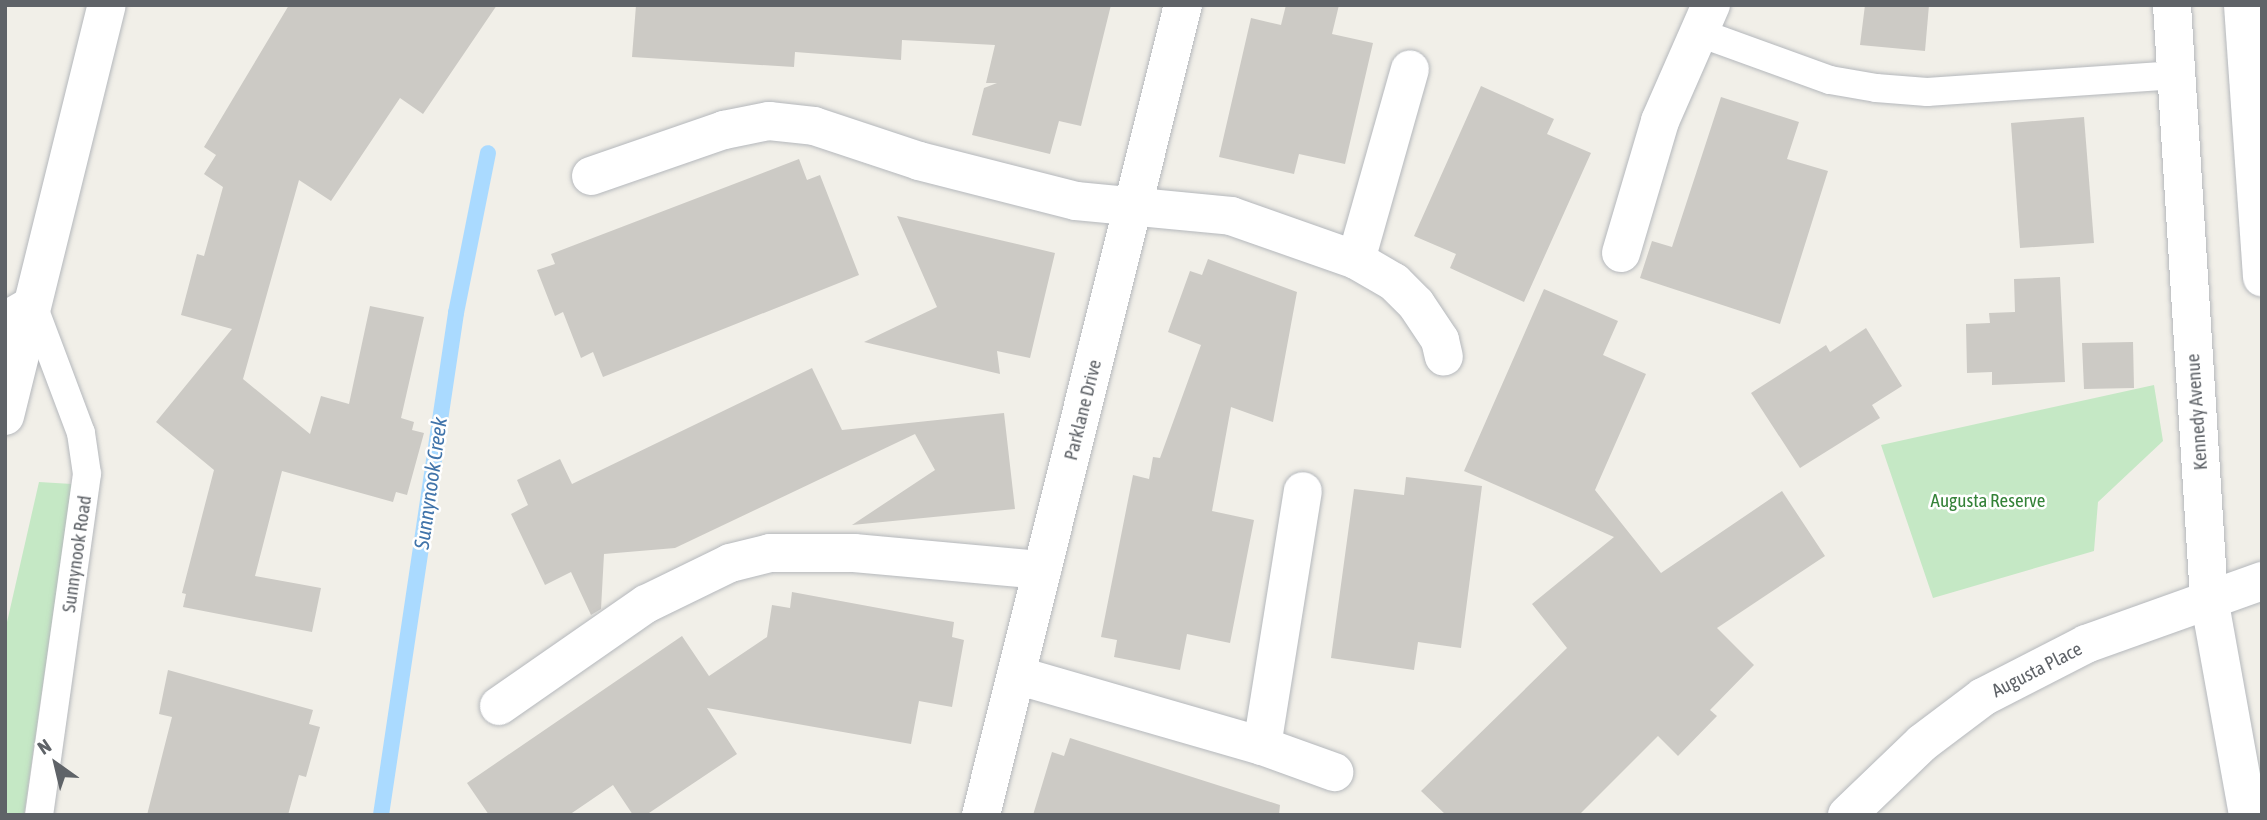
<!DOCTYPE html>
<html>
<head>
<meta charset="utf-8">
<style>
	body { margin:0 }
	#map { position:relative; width:2267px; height:820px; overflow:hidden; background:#f1efe8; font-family:"Asap Condensed",sans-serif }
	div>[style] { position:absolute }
	.green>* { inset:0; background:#c5e8c5 }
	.stream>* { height:16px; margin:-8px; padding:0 8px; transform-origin:8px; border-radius:8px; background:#aadaff }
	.building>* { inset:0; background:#cccac5 }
	.roads { filter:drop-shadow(0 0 2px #b5b8bc) drop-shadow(0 0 2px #b5b8bc) }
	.lane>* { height:28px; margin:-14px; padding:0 14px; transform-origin:14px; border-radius:14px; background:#fff }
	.street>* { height:38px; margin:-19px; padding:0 19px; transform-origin:19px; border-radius:19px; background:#fff }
	.secondary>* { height:38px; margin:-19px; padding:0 19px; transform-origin:19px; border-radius:19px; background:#fff }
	span { translate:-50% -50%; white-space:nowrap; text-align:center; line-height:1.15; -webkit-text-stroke:5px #fff; paint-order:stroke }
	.street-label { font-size:19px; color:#5f6368 }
	.park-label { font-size:19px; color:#348238 }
	.water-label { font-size:21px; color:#4174aa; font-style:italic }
	.frame { position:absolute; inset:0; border:7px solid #5f6368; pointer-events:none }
	.north { position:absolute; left:21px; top:729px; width:70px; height:70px; -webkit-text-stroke:5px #fff; paint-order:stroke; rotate:326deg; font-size:19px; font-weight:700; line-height:28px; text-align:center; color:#5f6368 }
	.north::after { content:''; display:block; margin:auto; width:24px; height:32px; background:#5f6368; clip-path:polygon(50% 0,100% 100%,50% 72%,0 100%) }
</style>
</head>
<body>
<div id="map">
	<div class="green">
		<div style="clip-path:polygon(2154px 385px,2163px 441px,2098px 502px,2094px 551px,1933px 598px,1881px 445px)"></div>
		<div style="clip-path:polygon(39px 482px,72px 484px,24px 815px,5px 815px,5px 631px)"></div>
	</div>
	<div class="stream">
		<div style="left:381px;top:815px;width:508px;rotate:-81.5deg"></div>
		<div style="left:456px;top:313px;width:163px;rotate:-78.7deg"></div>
	</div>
	<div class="building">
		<div style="clip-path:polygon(289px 5px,497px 5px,423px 114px,400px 98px,331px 201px,299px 180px,243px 379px,310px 434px,321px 396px,349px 404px,370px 306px,424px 317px,401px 418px,414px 422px,412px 430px,424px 433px,407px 495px,396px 492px,393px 502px,282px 471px,255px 576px,321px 588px,312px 632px,183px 607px,186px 594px,182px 593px,214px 470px,156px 422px,232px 329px,181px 315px,197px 254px,204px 256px,223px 187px,204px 174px,216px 155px,204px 147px)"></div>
		<div style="clip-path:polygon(636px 5px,1111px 5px,1081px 126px,1059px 121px,1050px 154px,972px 135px,984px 88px,997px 83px,986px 83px,995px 45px,902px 40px,901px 60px,795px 52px,794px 67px,632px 57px)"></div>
		<div style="clip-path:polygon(1286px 5px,1339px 5px,1332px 34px,1373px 43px,1345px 164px,1299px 154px,1294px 174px,1219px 157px,1251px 18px,1281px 25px)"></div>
		<div style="clip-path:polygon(1865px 5px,1929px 5px,1925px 51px,1860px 45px)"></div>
		<div style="clip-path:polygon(1481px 86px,1554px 119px,1547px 134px,1591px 153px,1524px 302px,1450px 268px,1456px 254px,1414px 236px)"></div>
		<div style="clip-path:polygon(1721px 97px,1799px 122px,1787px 159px,1828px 171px,1780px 324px,1640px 278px,1652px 241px,1672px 247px)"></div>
		<div style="clip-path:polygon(2084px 117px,2094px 243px,2020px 248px,2011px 123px)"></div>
		<div style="clip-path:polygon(799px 159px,807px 180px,820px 175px,859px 275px,603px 377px,593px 352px,581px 358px,563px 312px,555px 316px,537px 270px,555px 264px,551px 254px)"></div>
		<div style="clip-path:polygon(897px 216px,1055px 253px,1030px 358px,997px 351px,1000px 374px,864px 342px,937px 307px)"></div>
		<div style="clip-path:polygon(1208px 259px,1297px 292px,1273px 422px,1231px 407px,1212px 511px,1254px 520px,1230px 643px,1187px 634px,1180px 670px,1114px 657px,1117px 640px,1101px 637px,1133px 475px,1149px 479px,1153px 457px,1160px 458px,1201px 345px,1168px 332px,1190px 271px,1202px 275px)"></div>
		<div style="clip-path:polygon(2060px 277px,2065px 382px,1992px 385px,1992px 372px,1967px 373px,1966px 324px,1990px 323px,1989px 313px,2015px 312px,2014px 279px)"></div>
		<div style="clip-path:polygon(1544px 289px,1618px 321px,1603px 355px,1646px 374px,1595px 490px,1661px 573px,1782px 491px,1825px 556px,1717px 628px,1754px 665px,1710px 710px,1717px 716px,1678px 756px,1658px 736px,1579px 815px,1446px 815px,1421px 791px,1567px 648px,1532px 604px,1614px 537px,1464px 471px)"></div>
		<div style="clip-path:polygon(1866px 328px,1902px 386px,1872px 405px,1880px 418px,1800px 468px,1751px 393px,1826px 345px,1830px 352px)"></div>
		<div style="clip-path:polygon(2133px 342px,2134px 388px,2084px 389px,2082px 343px)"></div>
		<div style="clip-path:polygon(812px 368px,842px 430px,1004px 413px,1015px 509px,852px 525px,935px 470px,915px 434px,675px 548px,604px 554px,601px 609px,591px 615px,571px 572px,545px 585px,511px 514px,528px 505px,517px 480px,560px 459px,572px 484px)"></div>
		<div style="clip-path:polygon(1406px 477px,1482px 486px,1461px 648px,1418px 642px,1414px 670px,1331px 658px,1354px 489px,1404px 495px)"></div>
		<div style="clip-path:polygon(792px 592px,954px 622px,952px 637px,964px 640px,952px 707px,919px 701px,911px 744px,707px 708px,737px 754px,646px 815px,633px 815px,613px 785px,569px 815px,489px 815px,467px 783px,682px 636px,709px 676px,767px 637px,772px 605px,790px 608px)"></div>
		<div style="clip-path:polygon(168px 670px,313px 710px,309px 724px,320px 727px,306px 777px,299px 775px,288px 815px,147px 815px,172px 717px,159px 714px)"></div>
		<div style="clip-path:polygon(1070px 738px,1280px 805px,1279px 815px,1033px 815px,1052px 752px,1064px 756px)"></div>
	</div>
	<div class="roads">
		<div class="lane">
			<div style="left:1700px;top:33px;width:138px;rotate:19.9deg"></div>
			<div style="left:1830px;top:80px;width:47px;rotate:9.9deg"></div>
			<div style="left:1876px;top:88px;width:51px;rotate:4.5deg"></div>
			<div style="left:1927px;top:92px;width:250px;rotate:-3.9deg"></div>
			<div style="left:5px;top:315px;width:30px;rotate:-30deg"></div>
			<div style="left:31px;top:300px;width:142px;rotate:69.4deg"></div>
			<div style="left:81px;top:433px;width:41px;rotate:81.7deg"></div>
			<div style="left:87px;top:474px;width:344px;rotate:98deg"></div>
		</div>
		<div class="street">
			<div style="left:2172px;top:5px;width:594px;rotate:86.43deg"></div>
			<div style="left:2209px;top:598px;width:220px;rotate:79.8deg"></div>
			<div style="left:2243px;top:5px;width:273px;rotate:86deg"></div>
			<div style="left:591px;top:176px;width:141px;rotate:-19.1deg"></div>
			<div style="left:724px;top:130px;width:46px;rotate:-11.3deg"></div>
			<div style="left:769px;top:121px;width:45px;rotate:6.3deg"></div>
			<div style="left:814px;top:126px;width:111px;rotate:18.4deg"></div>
			<div style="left:919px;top:161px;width:162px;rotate:14.3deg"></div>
			<div style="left:1076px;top:201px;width:156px;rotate:5.5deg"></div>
			<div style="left:1231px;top:216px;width:133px;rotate:19.4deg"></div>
			<div style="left:1356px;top:260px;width:44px;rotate:30.1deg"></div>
			<div style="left:1394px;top:282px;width:31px;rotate:45deg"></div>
			<div style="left:1416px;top:304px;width:43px;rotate:56.3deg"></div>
			<div style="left:1440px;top:340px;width:17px;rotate:77deg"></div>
			<div style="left:1621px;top:253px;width:138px;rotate:-73.5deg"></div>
			<div style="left:1660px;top:121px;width:127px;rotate:-66.3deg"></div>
			<div style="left:1356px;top:260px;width:198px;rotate:-74.2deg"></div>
			<div style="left:1016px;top:675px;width:256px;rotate:16.1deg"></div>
			<div style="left:1262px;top:746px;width:77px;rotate:19.9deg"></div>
			<div style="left:499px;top:706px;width:179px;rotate:-34.8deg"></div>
			<div style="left:646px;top:604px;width:93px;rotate:-26deg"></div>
			<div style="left:730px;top:563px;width:41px;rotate:-14deg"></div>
			<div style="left:770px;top:553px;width:84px"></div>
			<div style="left:854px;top:553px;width:189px;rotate:5.2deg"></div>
			<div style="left:1262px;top:746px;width:258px;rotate:-80.9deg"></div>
			<div style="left:981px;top:815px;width:835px;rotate:-76deg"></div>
			<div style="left:1847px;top:815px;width:104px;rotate:-43.8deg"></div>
			<div style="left:1922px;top:743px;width:76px;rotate:-37deg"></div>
			<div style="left:1983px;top:697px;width:116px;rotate:-27.2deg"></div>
			<div style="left:2086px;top:644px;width:187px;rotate:-19.7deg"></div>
		</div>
		<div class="secondary">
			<div style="left:5px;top:416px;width:423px;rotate:-76.1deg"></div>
		</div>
	</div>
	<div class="street-label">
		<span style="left:1083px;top:410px;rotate:-76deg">Parklane Drive</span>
		<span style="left:2197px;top:412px;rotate:-94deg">Kennedy Avenue</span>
		<span style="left:77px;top:554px;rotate:-82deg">Sunnynook Road</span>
		<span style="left:2037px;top:670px;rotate:-27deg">Augusta Place</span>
	</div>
	<div class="park-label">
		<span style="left:1988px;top:501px">Augusta Reserve</span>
	</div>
	<div class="water-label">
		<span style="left:430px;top:483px;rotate:-82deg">Sunnynook Creek</span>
	</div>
	<div class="frame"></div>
	<div class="north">N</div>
</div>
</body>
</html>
